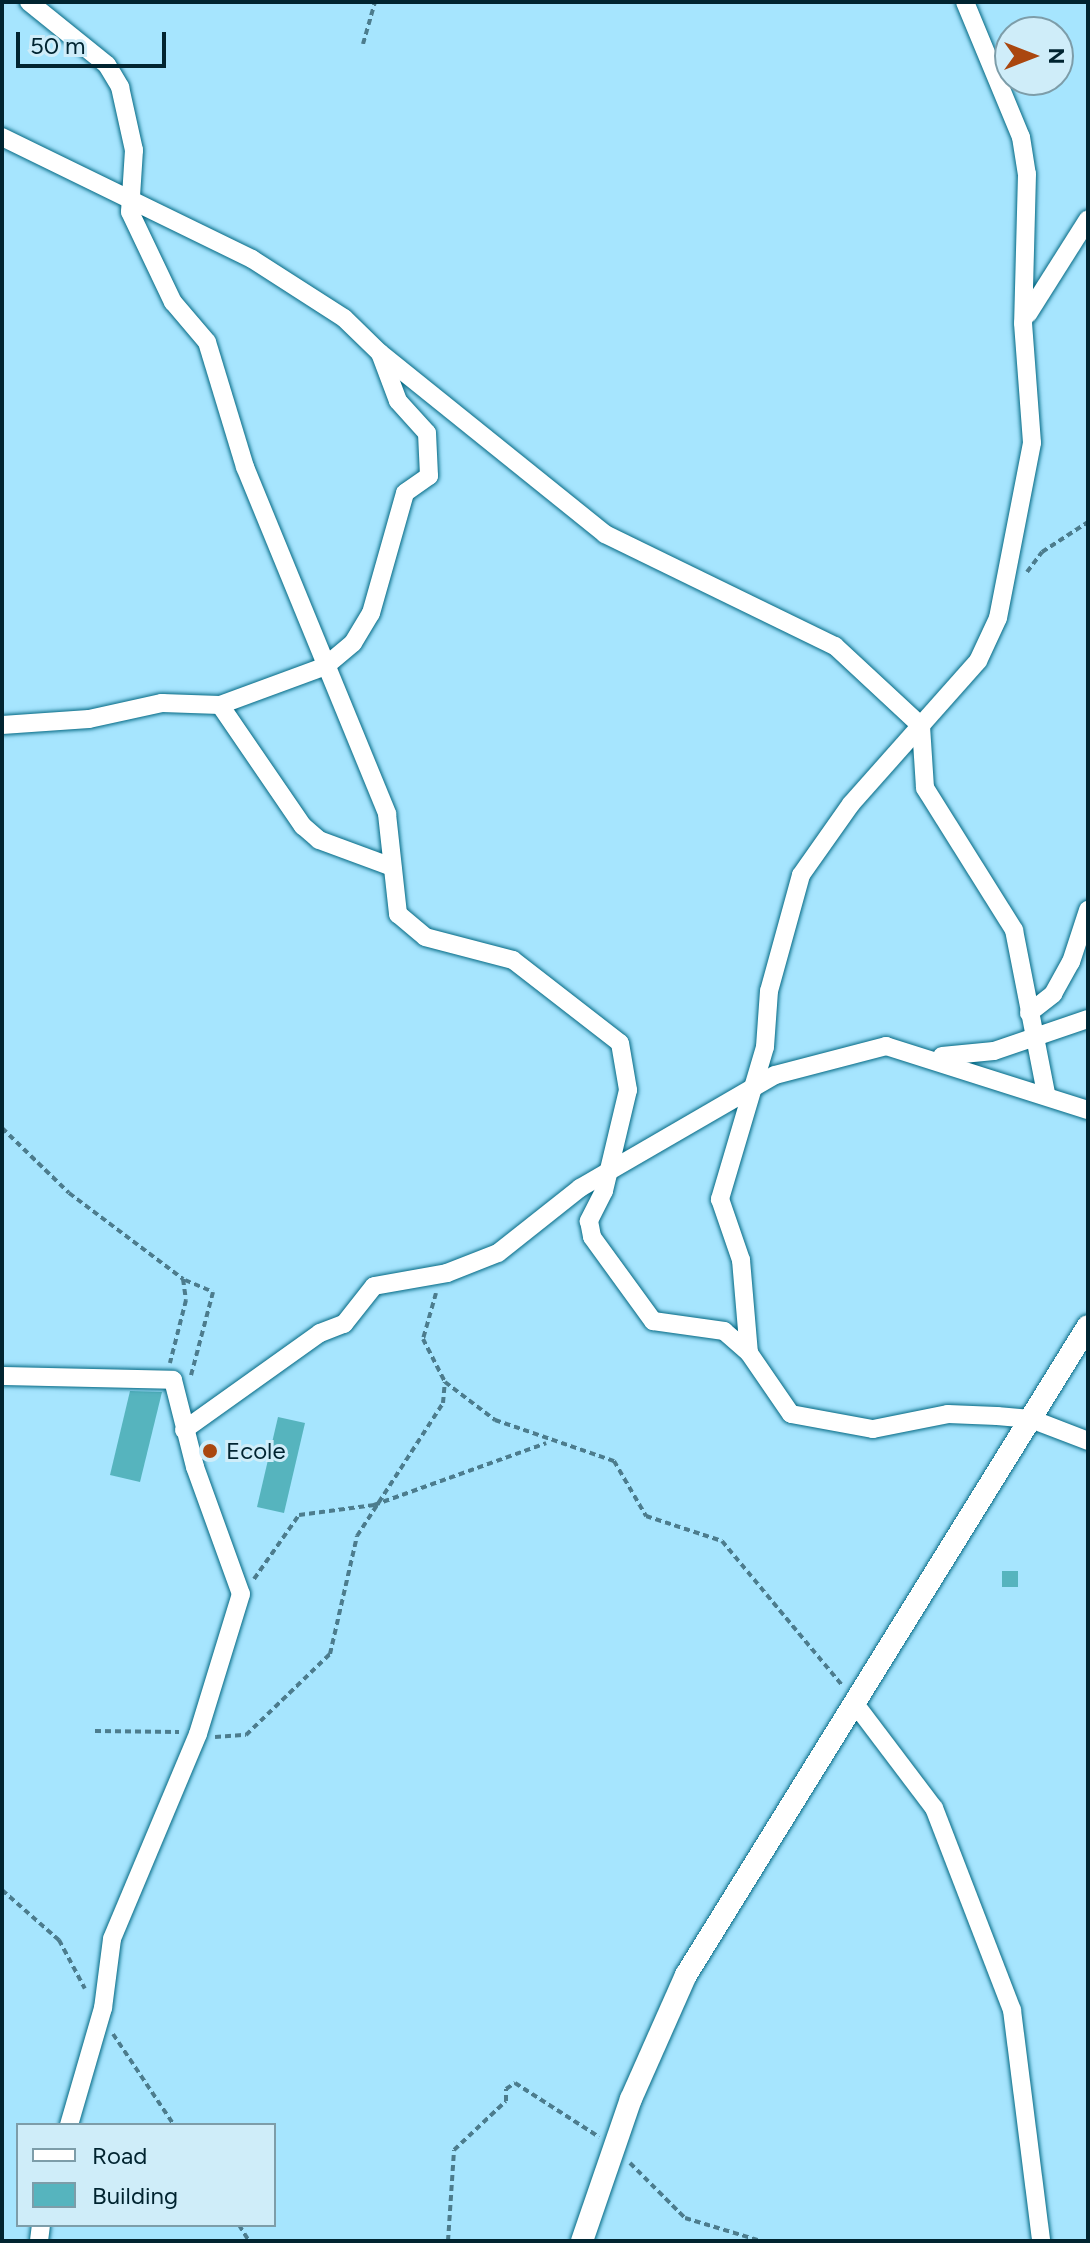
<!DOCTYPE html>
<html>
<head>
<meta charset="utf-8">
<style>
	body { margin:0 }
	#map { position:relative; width:1090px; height:2243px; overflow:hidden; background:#a6e5fe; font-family:Figtree,sans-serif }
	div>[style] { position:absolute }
	.building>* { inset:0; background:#56b4be }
	.path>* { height:4px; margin-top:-2px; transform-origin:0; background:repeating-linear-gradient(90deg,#4c7c8d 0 6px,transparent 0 10px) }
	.roads { filter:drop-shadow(0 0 2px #036883) drop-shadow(0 0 2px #036883) }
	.minor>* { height:18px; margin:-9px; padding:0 9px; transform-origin:9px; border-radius:9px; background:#fff }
	.tertiary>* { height:22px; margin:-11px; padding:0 11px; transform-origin:11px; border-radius:11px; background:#fff }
	.dots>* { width:22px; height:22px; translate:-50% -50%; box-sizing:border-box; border:4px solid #cfedf9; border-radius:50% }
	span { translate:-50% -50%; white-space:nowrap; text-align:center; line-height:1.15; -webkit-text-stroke:6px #cfedf9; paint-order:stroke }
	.poi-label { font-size:24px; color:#012430 }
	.left { translate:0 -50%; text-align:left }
	.frame { position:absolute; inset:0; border:4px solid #012430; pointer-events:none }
	.legend { position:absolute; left:16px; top:2123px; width:260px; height:104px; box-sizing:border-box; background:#cfedf9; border:2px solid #7d9da9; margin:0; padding:10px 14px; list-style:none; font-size:24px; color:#012430 }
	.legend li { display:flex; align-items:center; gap:16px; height:40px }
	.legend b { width:40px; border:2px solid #7d9da9 }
	.north { position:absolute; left:994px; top:16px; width:80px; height:80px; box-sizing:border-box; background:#cfedf9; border:2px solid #7d9da9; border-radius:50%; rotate:90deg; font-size:22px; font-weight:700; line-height:32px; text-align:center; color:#012430 }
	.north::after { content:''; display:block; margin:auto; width:28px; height:36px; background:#aa470f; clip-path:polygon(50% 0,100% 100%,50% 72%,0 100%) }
	.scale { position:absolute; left:16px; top:32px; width:150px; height:36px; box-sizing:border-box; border:4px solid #012430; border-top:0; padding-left:10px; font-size:24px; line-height:28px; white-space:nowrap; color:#012430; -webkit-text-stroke:6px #cfedf9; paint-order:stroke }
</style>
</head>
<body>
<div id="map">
	<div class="building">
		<div style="clip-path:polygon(130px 1391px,162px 1392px,140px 1482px,110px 1475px)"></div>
		<div style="clip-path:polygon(278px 1417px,305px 1423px,284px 1513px,257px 1507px)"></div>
		<div style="clip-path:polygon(1002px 1571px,1018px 1571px,1018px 1587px,1002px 1587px)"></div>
	</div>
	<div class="path">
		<div style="left:363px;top:44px;width:44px;rotate:-74.1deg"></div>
		<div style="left:1027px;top:572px;width:25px;rotate:-53deg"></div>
		<div style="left:1042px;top:552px;width:55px;rotate:-33.1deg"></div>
		<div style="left:2px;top:1128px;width:93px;rotate:44.1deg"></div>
		<div style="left:69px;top:1193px;width:143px;rotate:37deg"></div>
		<div style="left:183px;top:1279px;width:21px;rotate:82deg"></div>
		<div style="left:186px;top:1300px;width:65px;rotate:104.3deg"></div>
		<div style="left:185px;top:1280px;width:30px;rotate:23deg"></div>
		<div style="left:213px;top:1292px;width:86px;rotate:104.8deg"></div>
		<div style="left:436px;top:1293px;width:48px;rotate:105.8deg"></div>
		<div style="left:423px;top:1339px;width:48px;rotate:62.9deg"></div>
		<div style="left:445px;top:1382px;width:63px;rotate:37.2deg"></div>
		<div style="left:495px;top:1420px;width:126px;rotate:19deg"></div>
		<div style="left:614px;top:1461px;width:64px;rotate:59.8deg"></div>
		<div style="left:646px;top:1516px;width:80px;rotate:18.2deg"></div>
		<div style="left:722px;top:1541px;width:187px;rotate:50.2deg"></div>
		<div style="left:254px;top:1579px;width:78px;rotate:-54.9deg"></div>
		<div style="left:299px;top:1515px;width:76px;rotate:-7.6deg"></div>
		<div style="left:374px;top:1505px;width:183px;rotate:-19.8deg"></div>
		<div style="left:95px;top:1731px;width:84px;rotate:0.7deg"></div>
		<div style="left:215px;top:1737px;width:31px;rotate:-4deg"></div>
		<div style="left:246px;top:1735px;width:117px;rotate:-44deg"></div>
		<div style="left:330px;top:1654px;width:121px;rotate:-77.1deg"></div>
		<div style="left:357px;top:1536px;width:158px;rotate:-57.1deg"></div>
		<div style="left:443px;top:1403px;width:21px;rotate:-85deg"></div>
		<div style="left:2px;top:1890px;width:76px;rotate:41.3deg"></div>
		<div style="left:59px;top:1940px;width:55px;rotate:62deg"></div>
		<div style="left:113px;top:2034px;width:110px;rotate:56.2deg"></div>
		<div style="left:630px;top:2163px;width:78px;rotate:45deg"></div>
		<div style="left:685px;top:2218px;width:79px;rotate:16.8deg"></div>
		<div style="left:239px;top:2225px;width:19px;rotate:58deg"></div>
		<div style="left:448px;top:2241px;width:91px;rotate:-86.2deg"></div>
		<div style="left:454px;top:2150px;width:71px;rotate:-43.3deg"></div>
		<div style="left:506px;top:2101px;width:12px;rotate:-90deg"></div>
		<div style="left:506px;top:2089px;width:11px;rotate:-34deg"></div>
		<div style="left:515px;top:2083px;width:100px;rotate:32.7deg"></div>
		<div style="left:766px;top:2241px;width:198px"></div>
	</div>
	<div class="roads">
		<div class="minor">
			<div style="left:29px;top:2px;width:100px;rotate:38.9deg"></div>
			<div style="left:107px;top:65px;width:26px;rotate:59deg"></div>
			<div style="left:120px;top:87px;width:65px;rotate:77.5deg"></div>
			<div style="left:134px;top:150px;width:62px;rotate:93.7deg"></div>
			<div style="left:130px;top:212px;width:100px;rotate:64.5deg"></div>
			<div style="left:173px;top:302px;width:52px;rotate:49.6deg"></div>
			<div style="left:207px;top:342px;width:131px;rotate:73.1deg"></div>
			<div style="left:245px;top:467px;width:375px;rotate:67.7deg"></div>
			<div style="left:387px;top:814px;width:101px;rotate:83.7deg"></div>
			<div style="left:398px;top:914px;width:35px;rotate:40deg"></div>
			<div style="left:425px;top:937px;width:91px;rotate:14.6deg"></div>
			<div style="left:513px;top:960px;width:135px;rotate:37.8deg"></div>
			<div style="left:620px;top:1043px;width:48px;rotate:80.3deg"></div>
			<div style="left:628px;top:1090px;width:104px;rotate:103.4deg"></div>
			<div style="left:604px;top:1191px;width:34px;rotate:117deg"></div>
			<div style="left:589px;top:1221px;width:16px;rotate:79deg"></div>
			<div style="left:592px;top:1237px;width:104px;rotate:54deg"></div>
			<div style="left:653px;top:1321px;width:72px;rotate:8deg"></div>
			<div style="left:724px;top:1331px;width:33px;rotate:41deg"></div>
			<div style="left:965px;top:2px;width:146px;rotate:67.5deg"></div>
			<div style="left:1021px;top:137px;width:37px;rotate:81deg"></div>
			<div style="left:1027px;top:174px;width:149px;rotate:91.5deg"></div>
			<div style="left:1023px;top:323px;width:120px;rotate:85.7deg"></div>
			<div style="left:1032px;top:443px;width:178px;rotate:101deg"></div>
			<div style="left:998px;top:618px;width:47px;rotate:114.9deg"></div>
			<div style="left:978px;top:661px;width:191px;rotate:131.6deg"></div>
			<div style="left:851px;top:804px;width:87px;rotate:125.2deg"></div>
			<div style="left:801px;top:875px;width:120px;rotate:105.4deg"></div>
			<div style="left:769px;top:991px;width:56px;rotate:94.1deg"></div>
			<div style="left:765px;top:1047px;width:159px;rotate:106.5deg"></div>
			<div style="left:720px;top:1199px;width:65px;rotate:71deg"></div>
			<div style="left:741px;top:1260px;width:93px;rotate:85.1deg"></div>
			<div style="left:749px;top:1353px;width:74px;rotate:55.5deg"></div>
			<div style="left:791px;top:1414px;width:83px;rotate:10.4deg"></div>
			<div style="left:873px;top:1429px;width:76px;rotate:-11.3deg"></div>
			<div style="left:948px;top:1414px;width:49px;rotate:2.3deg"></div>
			<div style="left:997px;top:1416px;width:34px;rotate:5deg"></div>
			<div style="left:1031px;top:1419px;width:61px;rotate:21.1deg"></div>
			<div style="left:2px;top:137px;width:278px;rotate:26deg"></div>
			<div style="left:252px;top:259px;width:109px;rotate:32.7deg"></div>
			<div style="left:344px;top:318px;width:50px;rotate:44.2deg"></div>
			<div style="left:380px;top:353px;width:51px;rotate:69.4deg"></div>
			<div style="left:398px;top:401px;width:43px;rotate:47.8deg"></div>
			<div style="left:427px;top:433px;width:43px;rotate:87.3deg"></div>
			<div style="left:429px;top:476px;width:29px;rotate:145deg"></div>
			<div style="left:405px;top:493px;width:125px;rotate:105.8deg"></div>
			<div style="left:371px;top:613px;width:35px;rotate:121deg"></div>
			<div style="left:353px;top:643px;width:35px;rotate:140deg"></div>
			<div style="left:326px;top:666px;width:113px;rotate:159.8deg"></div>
			<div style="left:1028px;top:314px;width:112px;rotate:-57.7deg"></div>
			<div style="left:380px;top:353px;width:289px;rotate:38.8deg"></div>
			<div style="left:605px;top:534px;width:256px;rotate:26deg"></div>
			<div style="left:835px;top:646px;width:117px;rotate:42.9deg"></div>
			<div style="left:921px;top:726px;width:62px;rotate:86.3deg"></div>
			<div style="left:925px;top:788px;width:168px;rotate:57.9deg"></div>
			<div style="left:1014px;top:930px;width:166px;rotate:78.9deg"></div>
			<div style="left:2px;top:725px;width:87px;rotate:-3.9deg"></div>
			<div style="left:89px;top:719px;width:75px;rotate:-12.4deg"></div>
			<div style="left:162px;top:703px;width:58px;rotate:2deg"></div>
			<div style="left:220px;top:705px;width:147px;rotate:55.6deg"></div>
			<div style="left:303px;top:826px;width:21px;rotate:41deg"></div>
			<div style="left:319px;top:840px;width:78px;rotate:20.3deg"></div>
			<div style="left:1029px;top:1013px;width:31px;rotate:-38deg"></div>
			<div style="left:1053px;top:994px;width:37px;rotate:-61deg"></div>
			<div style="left:1071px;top:962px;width:55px;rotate:-71.9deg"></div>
			<div style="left:942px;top:1056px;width:52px;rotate:-5.5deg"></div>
			<div style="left:994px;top:1051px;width:99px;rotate:-18.8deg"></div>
			<div style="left:2px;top:1376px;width:171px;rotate:1.3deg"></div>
			<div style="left:173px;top:1380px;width:90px;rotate:75.8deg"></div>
			<div style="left:195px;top:1467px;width:135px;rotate:70.1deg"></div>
			<div style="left:241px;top:1594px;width:146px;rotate:107.1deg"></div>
			<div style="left:198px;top:1734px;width:222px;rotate:112.8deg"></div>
			<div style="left:112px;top:1939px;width:70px;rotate:97.4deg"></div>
			<div style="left:103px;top:2008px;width:122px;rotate:106.2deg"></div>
			<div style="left:184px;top:1430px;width:167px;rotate:-35.5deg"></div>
			<div style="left:320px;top:1333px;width:26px;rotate:-21deg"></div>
			<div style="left:344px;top:1324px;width:48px;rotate:-51.7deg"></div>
			<div style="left:374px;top:1286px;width:74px;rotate:-10.1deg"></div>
			<div style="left:447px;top:1273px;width:55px;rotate:-21.4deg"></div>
			<div style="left:498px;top:1253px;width:105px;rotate:-38.4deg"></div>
			<div style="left:580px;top:1188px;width:225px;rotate:-30.1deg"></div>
			<div style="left:775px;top:1075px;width:115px;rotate:-14.6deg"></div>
			<div style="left:886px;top:1046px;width:212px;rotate:17.6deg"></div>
			<div style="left:856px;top:1705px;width:129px;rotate:52.9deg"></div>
			<div style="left:934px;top:1808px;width:217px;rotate:68.9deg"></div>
			<div style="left:1012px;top:2010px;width:233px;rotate:82.8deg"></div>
			<div style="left:39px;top:2241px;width:16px;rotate:-83deg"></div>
		</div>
		<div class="tertiary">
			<div style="left:582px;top:2241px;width:150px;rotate:-71deg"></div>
			<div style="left:631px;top:2099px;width:136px;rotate:-66.1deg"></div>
			<div style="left:686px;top:1975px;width:763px;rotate:-58.23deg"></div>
		</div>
	</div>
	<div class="dots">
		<div style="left:210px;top:1451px;background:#aa470f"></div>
	</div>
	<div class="poi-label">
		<span class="left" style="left:226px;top:1451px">Ecole</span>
	</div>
	<div class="frame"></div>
	<ul class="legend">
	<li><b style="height:10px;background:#fff"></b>Road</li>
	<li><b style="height:22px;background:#56b4be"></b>Building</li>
	</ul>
	<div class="north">N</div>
	<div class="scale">50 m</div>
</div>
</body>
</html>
